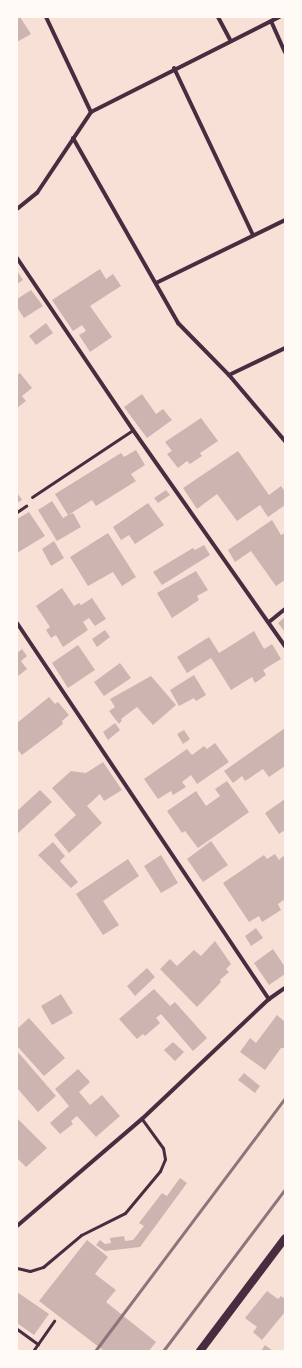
<!DOCTYPE html>
<html>
<head>
<meta charset="utf-8">
<style>
	body { margin:0 }
	#map { position:relative; width:302px; height:1368px; overflow:hidden; background:#f7e1d7; font-family:Karla,sans-serif }
	div>[style] { position:absolute }
	.building>* { inset:0; background:#ccb4b1 }
	.path>* { height:2.5px; margin:-1.25px; padding:0 1.25px; transform-origin:1.25px; border-radius:1.25px; background:#4a2c40 }
	.service>* { height:3px; margin:-1.5px; padding:0 1.5px; transform-origin:1.5px; border-radius:1.5px; background:#4a2c40 }
	.minor>* { height:4px; margin:-2px; padding:0 2px; transform-origin:2px; border-radius:2px; background:#4a2c40 }
	.secondary>* { height:8px; margin:-4px; padding:0 4px; transform-origin:4px; border-radius:4px; background:#4a2c40 }
	.rail>* { height:3px; margin:-1.5px; padding:0 1.5px; transform-origin:1.5px; border-radius:1.5px; background:#8f747c }
	span { translate:-50% -50%; white-space:nowrap; text-align:center; line-height:1.15; -webkit-text-stroke:3px #fffaf5; paint-order:stroke }
	.frame { position:absolute; inset:0; border:18px solid #fffaf5; pointer-events:none }
</style>
</head>
<body>
<div id="map">
	<div class="building">
		<div style="clip-path:polygon(17px 17px,20px 17px,31px 34px,17px 42px)"></div>
		<div style="clip-path:polygon(100px 269px,106px 279px,113px 274px,121px 286px,90px 306px,112px 337px,90px 352px,79px 335px,86px 331px,82px 325px,73px 331px,52px 300px)"></div>
		<div style="clip-path:polygon(17px 271px,23px 280px,17px 284px)"></div>
		<div style="clip-path:polygon(31px 290px,43px 306px,24px 318px,17px 307px,17px 299px)"></div>
		<div style="clip-path:polygon(46px 323px,53px 333px,36px 345px,29px 336px)"></div>
		<div style="clip-path:polygon(20px 373px,32px 388px,22px 396px,26px 401px,17px 408px,17px 375px)"></div>
		<div style="clip-path:polygon(142px 394px,156px 414px,163px 409px,172px 420px,147px 438px,124px 407px)"></div>
		<div style="clip-path:polygon(201px 418px,218px 441px,200px 453px,202px 456px,190px 464px,187px 461px,178px 468px,167px 454px,172px 451px,165px 442px)"></div>
		<div style="clip-path:polygon(136px 450px,145px 465px,131px 474px,136px 481px,96px 506px,92px 500px,68px 515px,73px 513px,81px 527px,57px 541px,38px 510px,52px 501px,63px 518px,68px 515px,55px 494px,121px 453px,124px 457px)"></div>
		<div style="clip-path:polygon(238px 451px,269px 495px,281px 486px,285px 492px,285px 505px,268px 517px,260px 505px,237px 521px,217px 494px,197px 509px,183px 488px)"></div>
		<div style="clip-path:polygon(166px 490px,170px 495px,158px 503px,154px 498px)"></div>
		<div style="clip-path:polygon(18px 494px,22px 500px,17px 503px,17px 495px)"></div>
		<div style="clip-path:polygon(148px 503px,164px 525px,135px 544px,129px 535px,121px 540px,113px 527px)"></div>
		<div style="clip-path:polygon(29px 512px,45px 536px,17px 553px,17px 519px)"></div>
		<div style="clip-path:polygon(272px 520px,281px 535px,285px 533px,285px 580px,276px 586px,251px 551px,235px 562px,228px 550px)"></div>
		<div style="clip-path:polygon(108px 533px,136px 577px,122px 586px,113px 572px,88px 586px,70px 557px)"></div>
		<div style="clip-path:polygon(54px 541px,64px 558px,51px 566px,42px 549px)"></div>
		<div style="clip-path:polygon(204px 545px,210px 555px,162px 585px,153px 572px,193px 548px,195px 550px)"></div>
		<div style="clip-path:polygon(196px 571px,208px 590px,197px 596px,199px 600px,172px 618px,157px 593px)"></div>
		<div style="clip-path:polygon(62px 588px,74px 606px,79px 603px,81px 605px,92px 598px,106px 619px,95px 626px,89px 618px,83px 622px,88px 630px,63px 647px,56px 635px,51px 638px,46px 630px,50px 627px,36px 606px)"></div>
		<div style="clip-path:polygon(285px 617px,285px 632px,278px 623px)"></div>
		<div style="clip-path:polygon(105px 630px,110px 637px,97px 647px,92px 639px)"></div>
		<div style="clip-path:polygon(254px 631px,264px 649px,272px 644px,281px 659px,263px 670px,266px 675px,255px 683px,252px 677px,231px 690px,211px 658px,187px 673px,177px 657px,209px 637px,219px 653px)"></div>
		<div style="clip-path:polygon(78px 645px,95px 670px,68px 688px,52px 663px)"></div>
		<div style="clip-path:polygon(22px 649px,27px 656px,21px 661px,27px 669px,17px 677px,17px 653px)"></div>
		<div style="clip-path:polygon(120px 663px,131px 678px,104px 696px,94px 682px)"></div>
		<div style="clip-path:polygon(194px 675px,206px 695px,196px 701px,194px 698px,179px 706px,170px 690px)"></div>
		<div style="clip-path:polygon(151px 676px,176px 705px,153px 725px,137px 707px,121px 719px,122px 720px,119px 724px,109px 711px,115px 707px,110px 699px)"></div>
		<div style="clip-path:polygon(49px 697px,55px 704px,58px 702px,69px 715px,62px 721px,63px 724px,22px 755px,17px 749px,17px 723px)"></div>
		<div style="clip-path:polygon(115px 723px,120px 730px,108px 740px,103px 732px)"></div>
		<div style="clip-path:polygon(285px 728px,285px 766px,269px 777px,263px 769px,245px 781px,242px 776px,233px 783px,224px 771px)"></div>
		<div style="clip-path:polygon(184px 730px,190px 739px,183px 744px,177px 734px)"></div>
		<div style="clip-path:polygon(215px 743px,229px 762px,197px 784px,191px 775px,182px 782px,186px 787px,173px 795px,171px 791px,158px 799px,144px 779px,187px 749px,192px 755px,204px 746px,207px 749px)"></div>
		<div style="clip-path:polygon(103px 762px,122px 790px,104px 801px,100px 794px,87px 806px,102px 823px,69px 853px,54px 835px,76px 815px,52px 788px,71px 771px,86px 773px)"></div>
		<div style="clip-path:polygon(227px 781px,249px 812px,198px 848px,185px 831px,182px 833px,167px 811px,196px 791px,206px 806px,220px 796px,215px 789px)"></div>
		<div style="clip-path:polygon(40px 790px,52px 802px,17px 834px,17px 811px)"></div>
		<div style="clip-path:polygon(285px 799px,285px 830px,279px 834px,265px 813px)"></div>
		<div style="clip-path:polygon(211px 841px,228px 865px,203px 882px,187px 859px)"></div>
		<div style="clip-path:polygon(53px 842px,65px 856px,60px 861px,78px 882px,71px 888px,38px 855px)"></div>
		<div style="clip-path:polygon(275px 854px,279px 860px,283px 856px,285px 859px,285px 899px,278px 904px,281px 910px,262px 922px,259px 916px,249px 922px,223px 883px,264px 855px,267px 859px)"></div>
		<div style="clip-path:polygon(161px 855px,178px 883px,161px 893px,144px 866px)"></div>
		<div style="clip-path:polygon(128px 859px,139px 876px,103px 901px,119px 925px,103px 935px,76px 894px)"></div>
		<div style="clip-path:polygon(256px 928px,263px 938px,251px 946px,245px 936px)"></div>
		<div style="clip-path:polygon(215px 941px,231px 964px,226px 969px,229px 972px,220px 980px,221px 982px,197px 1007px,160px 969px,170px 959px,177px 966px,194px 950px,201px 956px)"></div>
		<div style="clip-path:polygon(273px 949px,285px 967px,285px 974px,269px 985px,254px 963px)"></div>
		<div style="clip-path:polygon(147px 968px,155px 977px,135px 996px,127px 986px)"></div>
		<div style="clip-path:polygon(154px 989px,170px 1006px,175px 1002px,207px 1038px,193px 1051px,161px 1014px,156px 1018px,160px 1023px,145px 1036px,143px 1034px,137px 1039px,119px 1019px)"></div>
		<div style="clip-path:polygon(61px 994px,73px 1013px,52px 1025px,41px 1006px)"></div>
		<div style="clip-path:polygon(277px 1015px,285px 1022px,285px 1048px,281px 1048px,265px 1070px,240px 1052px,250px 1038px,256px 1043px)"></div>
		<div style="clip-path:polygon(29px 1018px,65px 1058px,44px 1076px,17px 1046px,17px 1029px)"></div>
		<div style="clip-path:polygon(173px 1042px,184px 1052px,175px 1061px,164px 1050px)"></div>
		<div style="clip-path:polygon(17px 1051px,56px 1096px,38px 1112px,17px 1088px)"></div>
		<div style="clip-path:polygon(78px 1069px,90px 1082px,79px 1092px,90px 1105px,102px 1095px,120px 1116px,96px 1137px,77px 1116px,71px 1121px,73px 1124px,60px 1134px,50px 1123px,69px 1106px,55px 1089px)"></div>
		<div style="clip-path:polygon(244px 1073px,260px 1086px,255px 1093px,238px 1080px)"></div>
		<div style="clip-path:polygon(17px 1118px,47px 1148px,26px 1167px,17px 1158px)"></div>
		<div style="clip-path:polygon(180px 1178px,187px 1183px,140px 1247px,105px 1251px,96px 1245px,100px 1240px,105px 1244px,111px 1243px,110px 1238px,124px 1236px,125px 1241px,133px 1240px,144px 1226px,139px 1223px,162px 1193px,167px 1196px)"></div>
		<div style="clip-path:polygon(87px 1240px,108px 1257px,95px 1274px,116px 1290px,106px 1302px,156px 1342px,149px 1351px,104px 1351px,39px 1301px)"></div>
		<div style="clip-path:polygon(267px 1291px,278px 1299px,281px 1296px,285px 1299px,285px 1312px,262px 1340px,253px 1332px,257px 1327px,245px 1318px)"></div>
		<div style="clip-path:polygon(17px 1292px,49px 1314px,34px 1335px,17px 1323px)"></div>
		<div style="clip-path:polygon(265px 1345px,273px 1351px,261px 1351px)"></div>
	</div>
	<div class="path">
		<div style="left:17px;top:512px;width:11px;rotate:-34deg"></div>
	</div>
	<div class="service">
		<div style="left:32px;top:497px;width:121px;rotate:-33.6deg"></div>
		<div style="left:17px;top:1268px;width:13px;rotate:13deg"></div>
		<div style="left:30px;top:1271px;width:14px;rotate:-17deg"></div>
		<div style="left:43px;top:1267px;width:50px;rotate:-40.1deg"></div>
		<div style="left:81px;top:1235px;width:49px;rotate:-26.6deg"></div>
		<div style="left:125px;top:1213px;width:55px;rotate:-50.2deg"></div>
		<div style="left:160px;top:1171px;width:13px;rotate:-67deg"></div>
		<div style="left:165px;top:1159px;width:11px;rotate:-100deg"></div>
		<div style="left:163px;top:1148px;width:36px;rotate:-126deg"></div>
		<div style="left:17px;top:1329px;width:26px;rotate:36deg"></div>
		<div style="left:33px;top:1351px;width:37px;rotate:-55deg"></div>
	</div>
	<div class="minor">
		<div style="left:46px;top:17px;width:105px;rotate:64.7deg"></div>
		<div style="left:218px;top:17px;width:26px;rotate:62deg"></div>
		<div style="left:271px;top:21px;width:34px;rotate:66deg"></div>
		<div style="left:174px;top:68px;width:185px;rotate:64.7deg"></div>
		<div style="left:73px;top:138px;width:213px;rotate:60.4deg"></div>
		<div style="left:178px;top:323px;width:73px;rotate:45.6deg"></div>
		<div style="left:229px;top:375px;width:87px;rotate:49.7deg"></div>
		<div style="left:17px;top:209px;width:26px;rotate:-39deg"></div>
		<div style="left:37px;top:193px;width:97px;rotate:-56.3deg"></div>
		<div style="left:91px;top:112px;width:211px;rotate:-26.8deg"></div>
		<div style="left:17px;top:258px;width:207px;rotate:56deg"></div>
		<div style="left:133px;top:430px;width:264px;rotate:54.9deg"></div>
		<div style="left:156px;top:283px;width:144px;rotate:-26deg"></div>
		<div style="left:229px;top:375px;width:62px;rotate:-25.7deg"></div>
		<div style="left:269px;top:622px;width:21px;rotate:-39deg"></div>
		<div style="left:17px;top:623px;width:453px;rotate:56.2deg"></div>
		<div style="left:17px;top:1226px;width:165px;rotate:-40.6deg"></div>
		<div style="left:142px;top:1119px;width:175px;rotate:-43.4deg"></div>
		<div style="left:269px;top:999px;width:19px;rotate:-35deg"></div>
	</div>
	<div class="secondary">
		<div style="left:200px;top:1351px;width:141px;rotate:-53deg"></div>
	</div>
	<div class="rail">
		<div style="left:95px;top:1351px;width:316px;rotate:-53.1deg"></div>
		<div style="left:163px;top:1351px;width:203px;rotate:-53deg"></div>
	</div>
	<div class="frame"></div>
</div>
</body>
</html>
